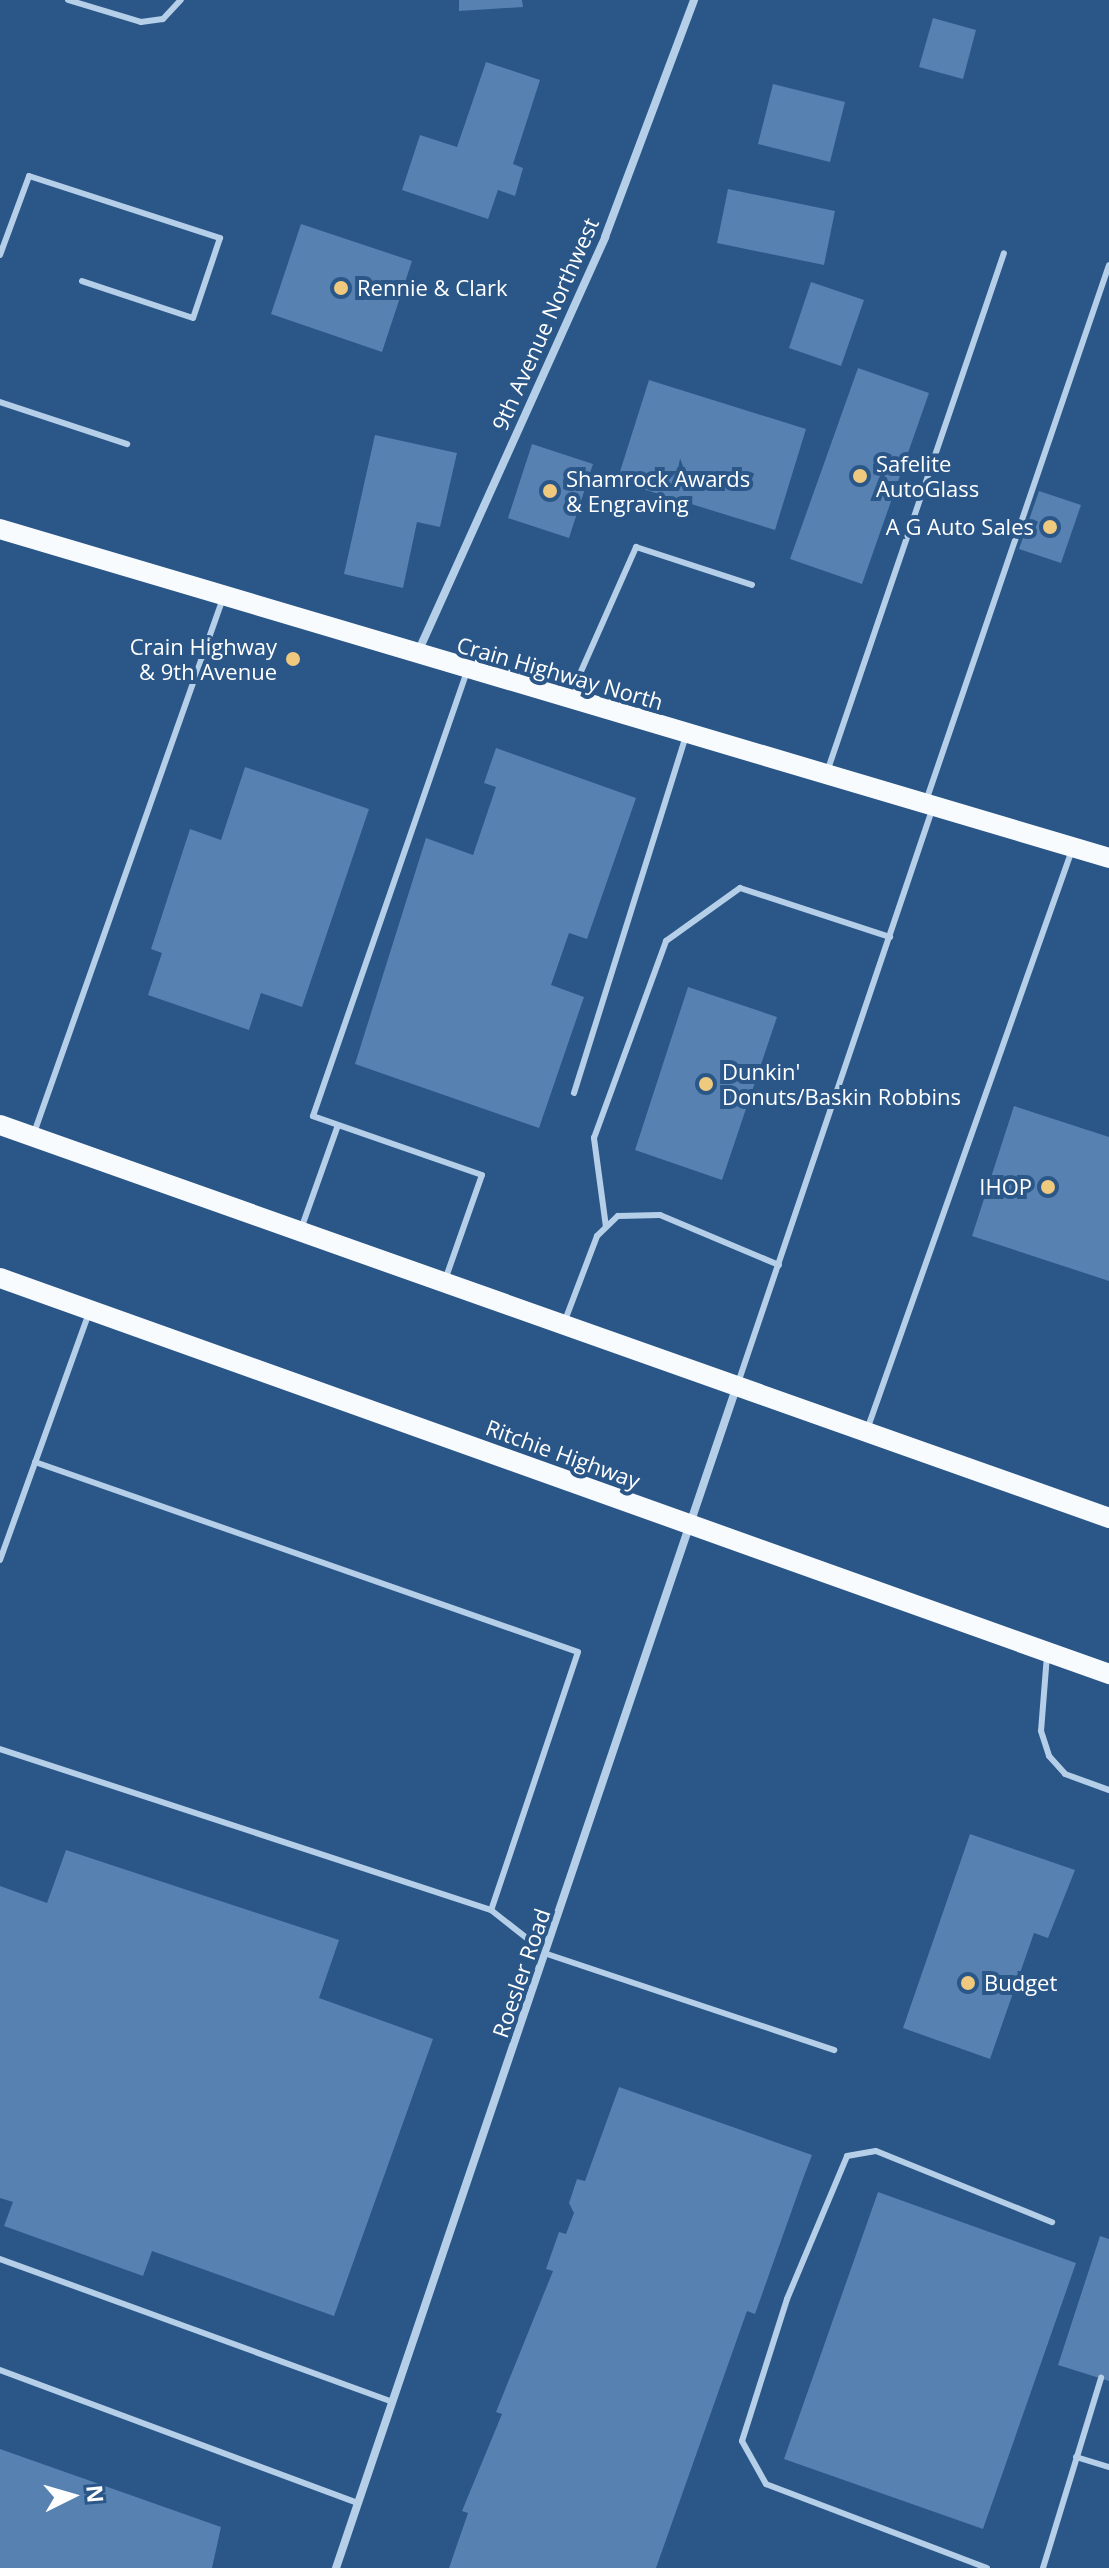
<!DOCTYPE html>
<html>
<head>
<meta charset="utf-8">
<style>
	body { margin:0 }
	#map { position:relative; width:1109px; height:2568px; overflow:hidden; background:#2a5688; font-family:"Open Sans",sans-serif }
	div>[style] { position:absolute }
	.building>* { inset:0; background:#5681b1 }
	.lane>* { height:6px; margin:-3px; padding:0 3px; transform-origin:3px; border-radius:3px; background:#b6cfe8 }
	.street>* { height:8px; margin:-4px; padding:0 4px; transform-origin:4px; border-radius:4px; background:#b6cfe8 }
	.primary>* { height:20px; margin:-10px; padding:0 10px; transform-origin:10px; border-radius:10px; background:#f8fbfe }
	.dots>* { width:22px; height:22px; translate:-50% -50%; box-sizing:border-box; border:4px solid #2a5688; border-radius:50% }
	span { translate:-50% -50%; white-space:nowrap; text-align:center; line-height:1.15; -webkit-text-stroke:8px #2a5688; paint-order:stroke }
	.poi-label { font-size:22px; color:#fff }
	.left { translate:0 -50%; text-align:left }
	.right { translate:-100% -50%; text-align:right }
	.street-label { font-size:22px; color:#fff }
	.north { position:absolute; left:32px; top:2456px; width:80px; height:80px; -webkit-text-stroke:6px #2a5688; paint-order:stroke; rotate:85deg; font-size:22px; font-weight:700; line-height:32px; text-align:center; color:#fff }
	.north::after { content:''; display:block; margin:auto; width:28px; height:36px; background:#fff; clip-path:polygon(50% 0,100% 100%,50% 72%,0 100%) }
</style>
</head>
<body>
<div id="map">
	<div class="building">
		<div style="clip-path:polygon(459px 0,522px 0,523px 7px,459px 11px)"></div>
		<div style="clip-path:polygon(933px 18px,976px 30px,963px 79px,919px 67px)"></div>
		<div style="clip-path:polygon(486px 62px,540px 80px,513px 164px,523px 168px,515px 196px,498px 190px,488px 219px,402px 190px,420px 135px,457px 147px)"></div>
		<div style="clip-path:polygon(773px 84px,845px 102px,830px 162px,758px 144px)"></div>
		<div style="clip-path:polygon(728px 189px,835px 211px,824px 265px,717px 243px)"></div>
		<div style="clip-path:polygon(301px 224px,412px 261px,382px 352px,271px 314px)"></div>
		<div style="clip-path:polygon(811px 282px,864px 300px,841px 366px,789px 348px)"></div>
		<div style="clip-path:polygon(858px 368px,929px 393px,862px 584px,790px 559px)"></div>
		<div style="clip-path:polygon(649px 380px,806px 429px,775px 530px,617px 481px)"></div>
		<div style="clip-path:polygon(375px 435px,457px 453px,440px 527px,417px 522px,403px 588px,344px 574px)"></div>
		<div style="clip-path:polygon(532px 444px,593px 464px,569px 538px,508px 518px)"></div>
		<div style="clip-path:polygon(1039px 491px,1081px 505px,1061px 563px,1019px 549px)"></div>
		<div style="clip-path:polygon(496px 748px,636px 798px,587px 939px,569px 933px,551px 985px,584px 997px,539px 1128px,355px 1064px,426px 838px,473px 855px,496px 787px,484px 783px)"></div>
		<div style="clip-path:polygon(245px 767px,369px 809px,302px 1007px,261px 993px,249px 1030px,148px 995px,162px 953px,151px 949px,190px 829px,221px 840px)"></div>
		<div style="clip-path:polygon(688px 987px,777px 1017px,722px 1180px,635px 1150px)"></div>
		<div style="clip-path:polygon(1014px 1106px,1109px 1137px,1109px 1281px,972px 1236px)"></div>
		<div style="clip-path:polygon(970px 1834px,1075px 1870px,1048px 1938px,1034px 1933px,990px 2059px,903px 2028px)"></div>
		<div style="clip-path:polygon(66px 1850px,339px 1940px,319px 1998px,433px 2039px,334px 2316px,152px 2251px,143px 2276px,4px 2226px,13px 2202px,0 2198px,0 1886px,47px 1903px)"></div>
		<div style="clip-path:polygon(619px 2087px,812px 2155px,804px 2176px,755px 2314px,747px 2311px,656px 2568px,449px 2568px,468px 2513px,462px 2511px,502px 2414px,496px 2412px,553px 2271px,546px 2269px,559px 2232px,566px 2234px,574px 2213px,569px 2203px,577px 2179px,585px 2181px)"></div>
		<div style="clip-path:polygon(878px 2192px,1076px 2263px,983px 2529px,784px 2459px)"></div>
		<div style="clip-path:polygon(1100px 2236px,1109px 2239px,1109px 2381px,1058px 2365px)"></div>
		<div style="clip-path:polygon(0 2449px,221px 2527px,212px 2568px,0 2568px)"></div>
	</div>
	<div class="lane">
		<div style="left:68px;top:0;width:76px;rotate:16.8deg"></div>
		<div style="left:141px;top:22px;width:22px;rotate:-8deg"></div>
		<div style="left:163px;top:19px;width:26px;rotate:-47deg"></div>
		<div style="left:0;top:255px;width:84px;rotate:-69.8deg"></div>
		<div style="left:29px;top:176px;width:201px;rotate:18deg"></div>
		<div style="left:220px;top:238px;width:84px;rotate:108.6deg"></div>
		<div style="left:193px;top:318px;width:117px;rotate:-161.6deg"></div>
		<div style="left:0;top:402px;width:134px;rotate:18.3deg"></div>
		<div style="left:571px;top:694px;width:161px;rotate:-66.1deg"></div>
		<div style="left:636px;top:547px;width:122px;rotate:18.1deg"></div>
		<div style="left:827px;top:772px;width:548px;rotate:-71.17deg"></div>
		<div style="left:926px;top:801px;width:566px;rotate:-71.15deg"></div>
		<div style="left:574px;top:1093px;width:375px;rotate:-72.6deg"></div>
		<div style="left:34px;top:1133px;width:564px;rotate:-70.54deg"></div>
		<div style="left:606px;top:1227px;width:90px;rotate:-97.7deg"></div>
		<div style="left:594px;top:1138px;width:210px;rotate:-69.9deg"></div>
		<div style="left:666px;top:941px;width:91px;rotate:-35.6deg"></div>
		<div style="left:740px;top:888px;width:158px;rotate:18.1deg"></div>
		<div style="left:301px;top:1229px;width:110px;rotate:-70.4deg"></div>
		<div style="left:445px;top:1280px;width:111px;rotate:-70.6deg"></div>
		<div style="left:482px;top:1175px;width:179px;rotate:-160.8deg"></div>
		<div style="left:313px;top:1116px;width:470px;rotate:-70.9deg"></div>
		<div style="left:564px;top:1323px;width:93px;rotate:-69.2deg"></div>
		<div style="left:597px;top:1236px;width:29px;rotate:-44deg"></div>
		<div style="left:618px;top:1216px;width:42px;rotate:-1.4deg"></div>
		<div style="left:660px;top:1215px;width:129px;rotate:22.8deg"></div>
		<div style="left:738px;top:1383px;width:605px;rotate:-71.3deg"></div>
		<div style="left:868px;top:1427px;width:612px;rotate:-70.53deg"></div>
		<div style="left:35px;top:1462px;width:575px;rotate:19.29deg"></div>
		<div style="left:578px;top:1652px;width:272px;rotate:108.6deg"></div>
		<div style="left:0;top:1560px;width:263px;rotate:-70.2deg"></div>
		<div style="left:1047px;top:1655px;width:76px;rotate:94.5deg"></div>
		<div style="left:1041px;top:1731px;width:26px;rotate:72deg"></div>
		<div style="left:1049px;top:1756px;width:24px;rotate:48deg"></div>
		<div style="left:1065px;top:1774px;width:47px;rotate:20deg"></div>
		<div style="left:0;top:1749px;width:517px;rotate:18.15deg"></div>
		<div style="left:491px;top:1910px;width:71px;rotate:38.2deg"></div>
		<div style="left:547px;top:1954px;width:303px;rotate:18.5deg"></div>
		<div style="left:0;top:2259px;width:418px;rotate:20deg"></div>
		<div style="left:0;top:2370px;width:382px;rotate:20.4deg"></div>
		<div style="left:1076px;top:2457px;width:34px;rotate:17deg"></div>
		<div style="left:987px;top:2568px;width:236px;rotate:-159.2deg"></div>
		<div style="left:766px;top:2484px;width:49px;rotate:-119.2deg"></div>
		<div style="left:742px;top:2441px;width:149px;rotate:-72.4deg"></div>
		<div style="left:787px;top:2299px;width:155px;rotate:-67.2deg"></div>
		<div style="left:847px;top:2156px;width:29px;rotate:-10deg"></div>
		<div style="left:876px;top:2151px;width:190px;rotate:22deg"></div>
		<div style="left:1043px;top:2568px;width:199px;rotate:-73deg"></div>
	</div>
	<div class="street">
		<div style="left:418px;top:652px;width:455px;rotate:-65.7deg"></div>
		<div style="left:605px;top:237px;width:253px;rotate:-69.4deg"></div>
		<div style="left:336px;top:2568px;width:1246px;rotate:-71.27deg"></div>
	</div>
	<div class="primary">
		<div style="left:0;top:529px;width:1157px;rotate:16.52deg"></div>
		<div style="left:0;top:1125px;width:1177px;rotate:19.51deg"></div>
		<div style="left:0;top:1278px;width:1178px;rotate:19.65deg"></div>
	</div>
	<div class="dots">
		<div style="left:341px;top:288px;background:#efca7e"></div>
		<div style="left:860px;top:476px;background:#efca7e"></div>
		<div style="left:550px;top:491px;background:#efca7e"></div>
		<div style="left:1050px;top:527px;background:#efca7e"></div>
		<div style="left:293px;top:659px;background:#efca7e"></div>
		<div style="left:706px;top:1084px;background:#efca7e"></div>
		<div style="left:1048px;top:1187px;background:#efca7e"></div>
		<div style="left:968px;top:1983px;background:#efca7e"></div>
	</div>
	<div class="poi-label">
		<span class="left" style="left:357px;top:288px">Rennie &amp; Clark</span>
		<span class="left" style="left:876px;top:476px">Safelite<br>AutoGlass</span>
		<span class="left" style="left:566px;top:491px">Shamrock Awards<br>&amp; Engraving</span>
		<span class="right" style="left:1034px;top:527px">A G Auto Sales</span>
		<span class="right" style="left:277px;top:659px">Crain Highway<br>&amp; 9th Avenue</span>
		<span class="left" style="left:722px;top:1084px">Dunkin'<br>Donuts/Baskin Robbins</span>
		<span class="right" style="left:1032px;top:1187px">IHOP</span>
		<span class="left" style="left:984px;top:1983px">Budget</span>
	</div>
	<div class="street-label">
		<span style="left:545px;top:324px;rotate:-66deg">9th Avenue Northwest</span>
		<span style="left:560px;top:673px;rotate:16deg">Crain Highway North</span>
		<span style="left:563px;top:1454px;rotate:20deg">Ritchie Highway</span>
		<span style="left:521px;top:1973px;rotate:-71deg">Roesler Road</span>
	</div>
	<div class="north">N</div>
</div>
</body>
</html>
